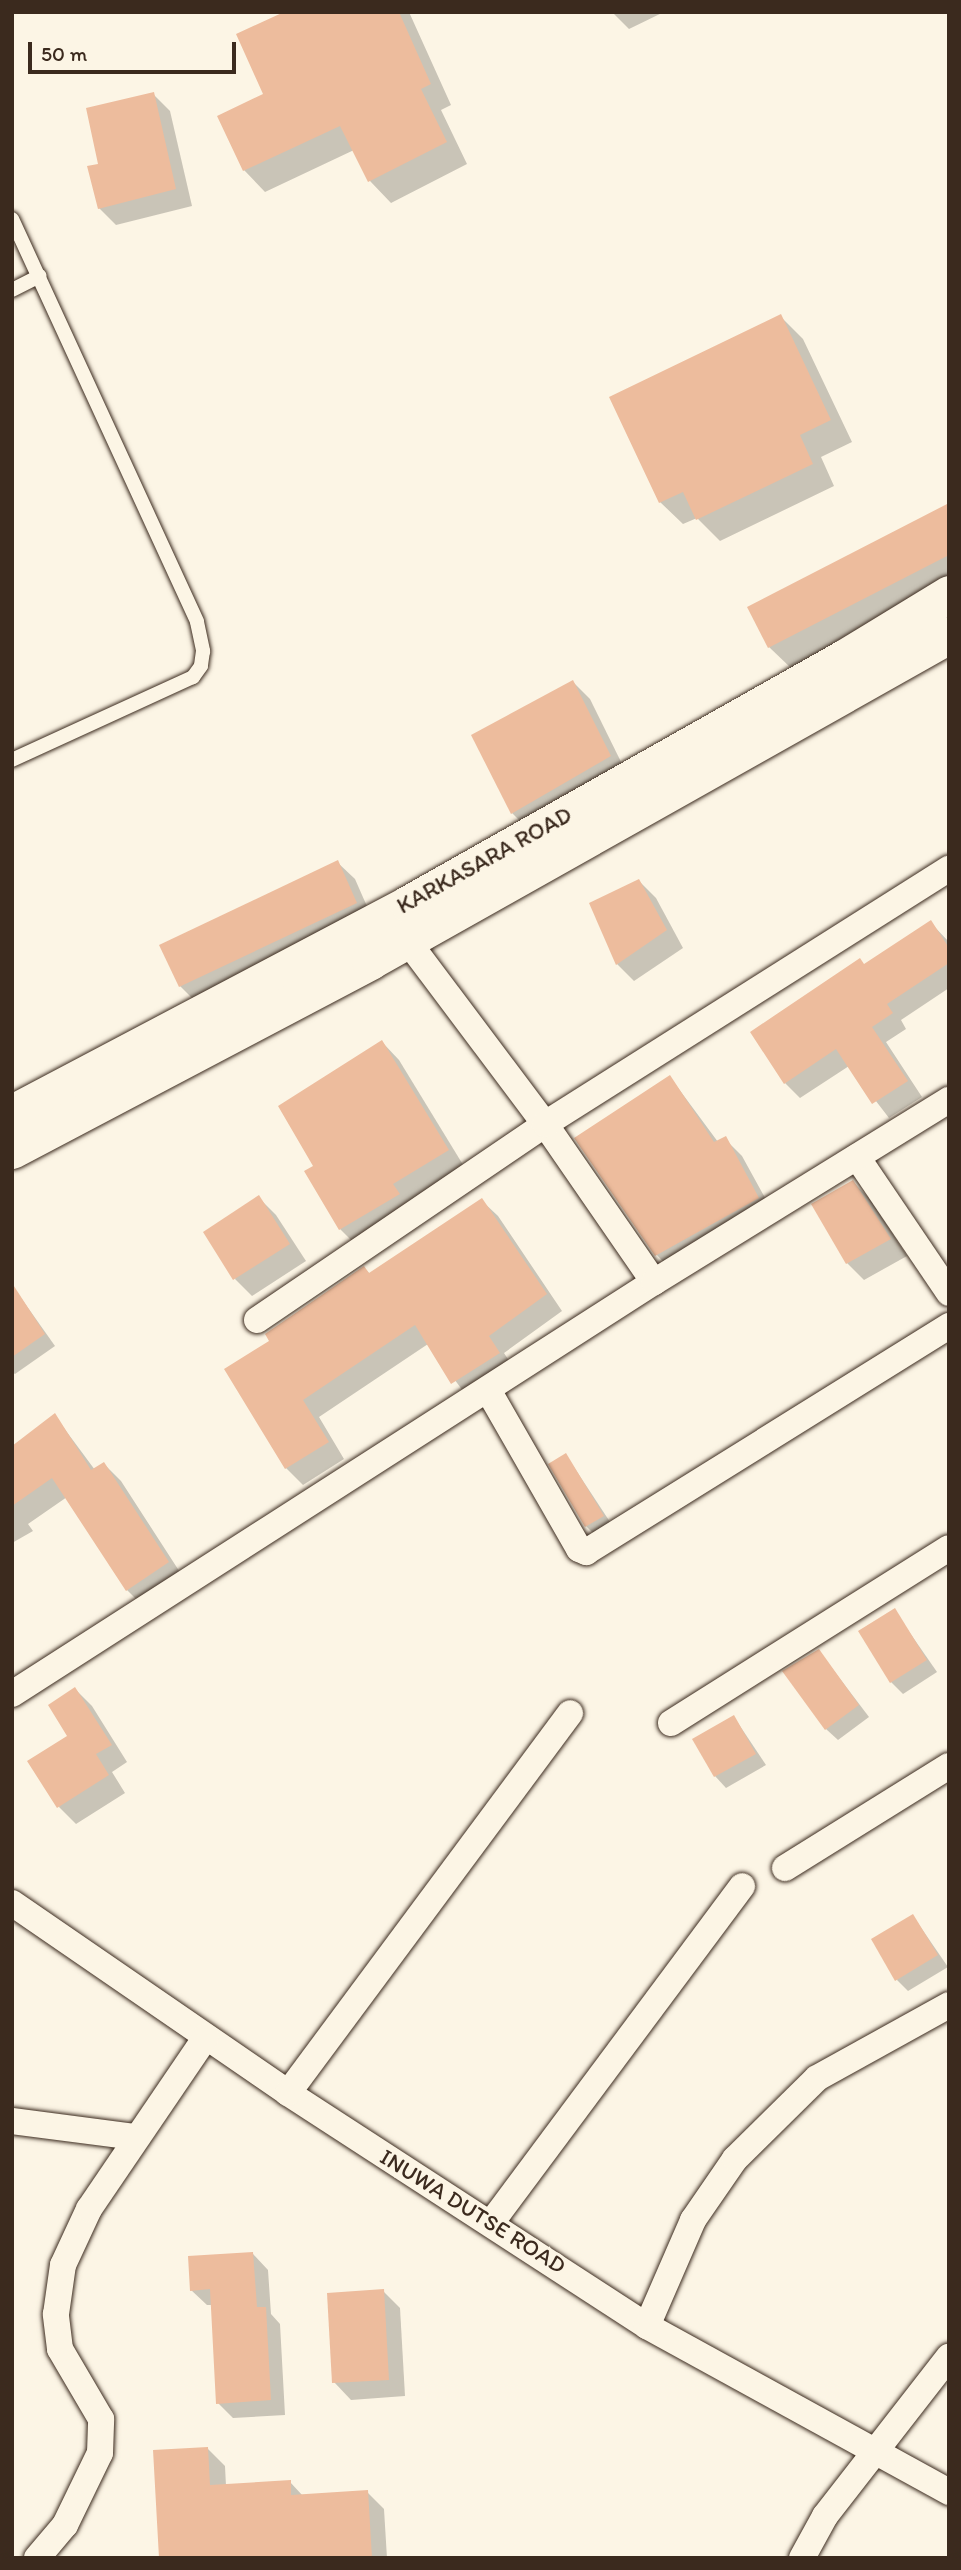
<!DOCTYPE html>
<html>
<head>
<meta charset="utf-8">
<style>
	body { margin:0 }
	#map { position:relative; width:961px; height:2570px; overflow:hidden; background:#fcf5e5; font-family:Itim,sans-serif }
	div>[style] { position:absolute }
	.shadow>* { inset:0; background:#0003 }
	.building>* { inset:0; background:#edbc9d }
	.roads { filter:drop-shadow(0 0 2px #3b2a1e) drop-shadow(0 0 2px #3b2a1e) }
	.service>* { height:14px; margin:-7px; padding:0 7px; transform-origin:7px; border-radius:7px; background:#fcf5e5 }
	.minor>* { height:26px; margin:-13px; padding:0 13px; transform-origin:13px; border-radius:13px; background:#fcf5e5 }
	.secondary>* { height:37px; margin:-18.5px; padding:0 18.5px; transform-origin:18.5px; border-radius:18.5px; background:#fcf5e5 }
	span { translate:-50% -50%; white-space:nowrap; text-align:center; line-height:1.15; -webkit-text-stroke:6px #fcf5e5; paint-order:stroke }
	.street-label { font-size:23px; color:#3b2a1e }
	.frame { position:absolute; inset:0; border:14px solid #3b2a1e; pointer-events:none }
	.scale { position:absolute; left:28px; top:42px; width:208px; height:32px; box-sizing:border-box; border:4px solid #3b2a1e; border-top:0; padding-left:9px; font-size:21px; line-height:24px; white-space:nowrap; color:#3b2a1e; -webkit-text-stroke:5px #fcf5e5; paint-order:stroke }
</style>
</head>
<body>
<div id="map">
	<div class="shadow">
		<div style="clip-path:polygon(288px 12px,409px 12px,451px 105px,441px 110px,467px 164px,391px 203px,370px 181px,354px 150px,265px 192px,244px 170px)"></div>
		<div style="clip-path:polygon(612px 12px,664px 12px,629px 29px)"></div>
		<div style="clip-path:polygon(153px 94px,170px 111px,192px 206px,116px 225px,99px 208px,100px 165px)"></div>
		<div style="clip-path:polygon(781px 317px,803px 339px,852px 442px,821px 457px,834px 486px,720px 541px,697px 518px,683px 524px,660px 502px)"></div>
		<div style="clip-path:polygon(949px 505px,949px 589px,792px 669px,769px 647px,749px 608px)"></div>
		<div style="clip-path:polygon(573px 682px,590px 699px,627px 774px,529px 830px,512px 813px)"></div>
		<div style="clip-path:polygon(337px 862px,355px 879px,373px 920px,197px 1003px,180px 986px)"></div>
		<div style="clip-path:polygon(639px 881px,656px 898px,683px 948px,634px 981px,617px 964px)"></div>
		<div style="clip-path:polygon(930px 922px,949px 942px,949px 988px,901px 1020px,906px 1029px,886px 1042px,922px 1097px,889px 1118px,849px 1066px,800px 1098px,785px 1083px,865px 965px)"></div>
		<div style="clip-path:polygon(382px 1042px,399px 1060px,465px 1168px,357px 1246px,340px 1229px,315px 1166px)"></div>
		<div style="clip-path:polygon(670px 1077px,718px 1142px,725px 1139px,742px 1156px,775px 1216px,673px 1272px,656px 1254px)"></div>
		<div style="clip-path:polygon(853px 1182px,870px 1199px,907px 1256px,864px 1280px,847px 1263px)"></div>
		<div style="clip-path:polygon(259px 1198px,276px 1215px,306px 1261px,252px 1296px,235px 1279px)"></div>
		<div style="clip-path:polygon(481px 1200px,498px 1216px,562px 1311px,504px 1353px,515px 1370px,469px 1399px,428px 1344px,319px 1417px,344px 1459px,303px 1485px,286px 1468px,226px 1369px,272px 1341px,364px 1268px,370px 1274px)"></div>
		<div style="clip-path:polygon(14px 1288px,55px 1346px,15px 1374px,12px 1372px)"></div>
		<div style="clip-path:polygon(55px 1416px,95px 1470px,104px 1464px,121px 1481px,185px 1580px,144px 1607px,127px 1590px,67px 1497px,28px 1524px,33px 1531px,12px 1543px,12px 1448px)"></div>
		<div style="clip-path:polygon(566px 1455px,614px 1528px,597px 1537px,586px 1526px)"></div>
		<div style="clip-path:polygon(894px 1610px,937px 1672px,903px 1694px,891px 1682px)"></div>
		<div style="clip-path:polygon(819px 1651px,869px 1717px,838px 1740px,826px 1729px)"></div>
		<div style="clip-path:polygon(75px 1689px,92px 1706px,127px 1762px,112px 1772px,125px 1793px,76px 1824px,59px 1807px)"></div>
		<div style="clip-path:polygon(734px 1717px,766px 1765px,726px 1788px,715px 1776px)"></div>
		<div style="clip-path:polygon(913px 1916px,948px 1967px,908px 1991px,897px 1980px)"></div>
		<div style="clip-path:polygon(253px 2254px,268px 2270px,271px 2314px,280px 2324px,285px 2415px,233px 2418px,218px 2403px,212px 2305px,207px 2305px,191px 2290px)"></div>
		<div style="clip-path:polygon(383px 2291px,400px 2308px,405px 2396px,351px 2400px,334px 2382px)"></div>
		<div style="clip-path:polygon(208px 2449px,225px 2466px,226px 2486px,290px 2482px,303px 2496px,367px 2492px,384px 2509px,387px 2558px,161px 2558px)"></div>
	</div>
	<div class="building">
		<div style="clip-path:polygon(284px 12px,399px 12px,431px 84px,421px 89px,447px 142px,368px 182px,340px 126px,243px 171px,217px 116px,263px 94px,236px 34px)"></div>
		<div style="clip-path:polygon(154px 92px,176px 189px,98px 209px,87px 166px,98px 164px,86px 108px)"></div>
		<div style="clip-path:polygon(781px 314px,831px 420px,800px 435px,813px 464px,696px 520px,683px 492px,659px 503px,609px 397px)"></div>
		<div style="clip-path:polygon(949px 503px,949px 555px,768px 648px,747px 607px)"></div>
		<div style="clip-path:polygon(573px 680px,611px 756px,511px 814px,471px 735px)"></div>
		<div style="clip-path:polygon(338px 860px,357px 903px,179px 987px,159px 945px)"></div>
		<div style="clip-path:polygon(639px 879px,667px 930px,616px 965px,589px 903px)"></div>
		<div style="clip-path:polygon(931px 920px,949px 948px,949px 963px,887px 1004px,893px 1013px,872px 1027px,908px 1081px,872px 1104px,836px 1049px,784px 1084px,750px 1032px,860px 958px,864px 964px)"></div>
		<div style="clip-path:polygon(382px 1040px,449px 1150px,393px 1184px,400px 1194px,339px 1230px,304px 1171px,313px 1166px,278px 1106px)"></div>
		<div style="clip-path:polygon(670px 1075px,714px 1142px,726px 1136px,759px 1198px,655px 1256px,574px 1138px)"></div>
		<div style="clip-path:polygon(853px 1180px,891px 1239px,846px 1264px,811px 1204px)"></div>
		<div style="clip-path:polygon(259px 1195px,290px 1244px,233px 1280px,203px 1232px)"></div>
		<div style="clip-path:polygon(482px 1198px,547px 1294px,489px 1336px,500px 1353px,451px 1384px,415px 1325px,303px 1400px,329px 1442px,285px 1469px,224px 1369px,269px 1341px,265px 1334px,364px 1266px,369px 1273px)"></div>
		<div style="clip-path:polygon(12px 1283px,45px 1334px,12px 1357px)"></div>
		<div style="clip-path:polygon(55px 1413px,91px 1470px,104px 1462px,169px 1562px,126px 1591px,52px 1478px,12px 1506px,12px 1446px)"></div>
		<div style="clip-path:polygon(566px 1453px,604px 1516px,585px 1527px,548px 1464px)"></div>
		<div style="clip-path:polygon(895px 1608px,927px 1660px,890px 1683px,858px 1631px)"></div>
		<div style="clip-path:polygon(819px 1649px,859px 1705px,825px 1730px,782px 1671px)"></div>
		<div style="clip-path:polygon(75px 1687px,112px 1745px,96px 1754px,109px 1775px,57px 1808px,27px 1761px,67px 1736px,48px 1705px)"></div>
		<div style="clip-path:polygon(734px 1715px,756px 1754px,714px 1777px,692px 1739px)"></div>
		<div style="clip-path:polygon(913px 1914px,938px 1955px,895px 1981px,871px 1939px)"></div>
		<div style="clip-path:polygon(253px 2252px,257px 2307px,266px 2307px,271px 2400px,216px 2404px,210px 2289px,190px 2291px,188px 2256px)"></div>
		<div style="clip-path:polygon(384px 2289px,389px 2380px,332px 2383px,327px 2293px)"></div>
		<div style="clip-path:polygon(208px 2447px,210px 2485px,291px 2480px,291px 2495px,368px 2490px,372px 2558px,159px 2558px,153px 2450px)"></div>
	</div>
	<div class="roads">
		<div class="service">
			<div style="left:12px;top:219px;width:443px;rotate:65.3deg"></div>
			<div style="left:197px;top:622px;width:30px;rotate:78deg"></div>
			<div style="left:203px;top:651px;width:15px;rotate:98deg"></div>
			<div style="left:201px;top:666px;width:14px;rotate:126deg"></div>
			<div style="left:193px;top:677px;width:199px;rotate:155.4deg"></div>
			<div style="left:12px;top:290px;width:31px;rotate:-27deg"></div>
		</div>
		<div class="minor">
			<div style="left:397px;top:927px;width:246px;rotate:53.1deg"></div>
			<div style="left:545px;top:1124px;width:192px;rotate:55.4deg"></div>
			<div style="left:857px;top:1157px;width:164px;rotate:55.9deg"></div>
			<div style="left:257px;top:1320px;width:348px;rotate:-34.2deg"></div>
			<div style="left:545px;top:1124px;width:478px;rotate:-32.3deg"></div>
			<div style="left:488px;top:1390px;width:183px;rotate:60.2deg"></div>
			<div style="left:579px;top:1549px;width:8px;rotate:23deg"></div>
			<div style="left:586px;top:1552px;width:428px;rotate:-31.9deg"></div>
			<div style="left:12px;top:1694px;width:763px;rotate:-32.69deg"></div>
			<div style="left:654px;top:1282px;width:347px;rotate:-31.7deg"></div>
			<div style="left:671px;top:1723px;width:328px;rotate:-32.2deg"></div>
			<div style="left:785px;top:1868px;width:193px;rotate:-31.9deg"></div>
			<div style="left:12px;top:1903px;width:335px;rotate:34.5deg"></div>
			<div style="left:288px;top:2093px;width:428px;rotate:33deg"></div>
			<div style="left:647px;top:2326px;width:345px;rotate:28.8deg"></div>
			<div style="left:288px;top:2093px;width:473px;rotate:-53.4deg"></div>
			<div style="left:12px;top:2121px;width:125px;rotate:7.4deg"></div>
			<div style="left:491px;top:2223px;width:420px;rotate:-53.3deg"></div>
			<div style="left:647px;top:2326px;width:116px;rotate:-66.5deg"></div>
			<div style="left:693px;top:2220px;width:74px;rotate:-55.5deg"></div>
			<div style="left:735px;top:2159px;width:115px;rotate:-44.6deg"></div>
			<div style="left:817px;top:2078px;width:151px;rotate:-28.9deg"></div>
			<div style="left:37px;top:2558px;width:43px;rotate:-49.7deg"></div>
			<div style="left:65px;top:2525px;width:80px;rotate:-64.1deg"></div>
			<div style="left:100px;top:2453px;width:34px;rotate:-88deg"></div>
			<div style="left:101px;top:2419px;width:81px;rotate:-120.4deg"></div>
			<div style="left:60px;top:2349px;width:35px;rotate:-97deg"></div>
			<div style="left:56px;top:2314px;width:49px;rotate:-81.9deg"></div>
			<div style="left:63px;top:2265px;width:62px;rotate:-65.1deg"></div>
			<div style="left:89px;top:2209px;width:208px;rotate:-55.8deg"></div>
			<div style="left:802px;top:2558px;width:48px;rotate:-61.3deg"></div>
			<div style="left:825px;top:2516px;width:202px;rotate:-52.1deg"></div>
		</div>
		<div class="secondary">
			<div style="left:12px;top:1113px;width:448px;rotate:-27.8deg"></div>
			<div style="left:408px;top:904px;width:501px;rotate:-29.43deg"></div>
			<div style="left:844px;top:658px;width:123px;rotate:-31.4deg"></div>
			<div style="left:12px;top:1150px;width:405px;rotate:-27.8deg"></div>
			<div style="left:370px;top:961px;width:664px;rotate:-29.38deg"></div>
		</div>
	</div>
	<div class="street-label">
		<span style="left:484px;top:860px;rotate:-29deg">KARKASARA ROAD</span>
		<span style="left:473px;top:2211px;rotate:32deg">INUWA DUTSE ROAD</span>
	</div>
	<div class="frame"></div>
	<div class="scale">50 m</div>
</div>
</body>
</html>
